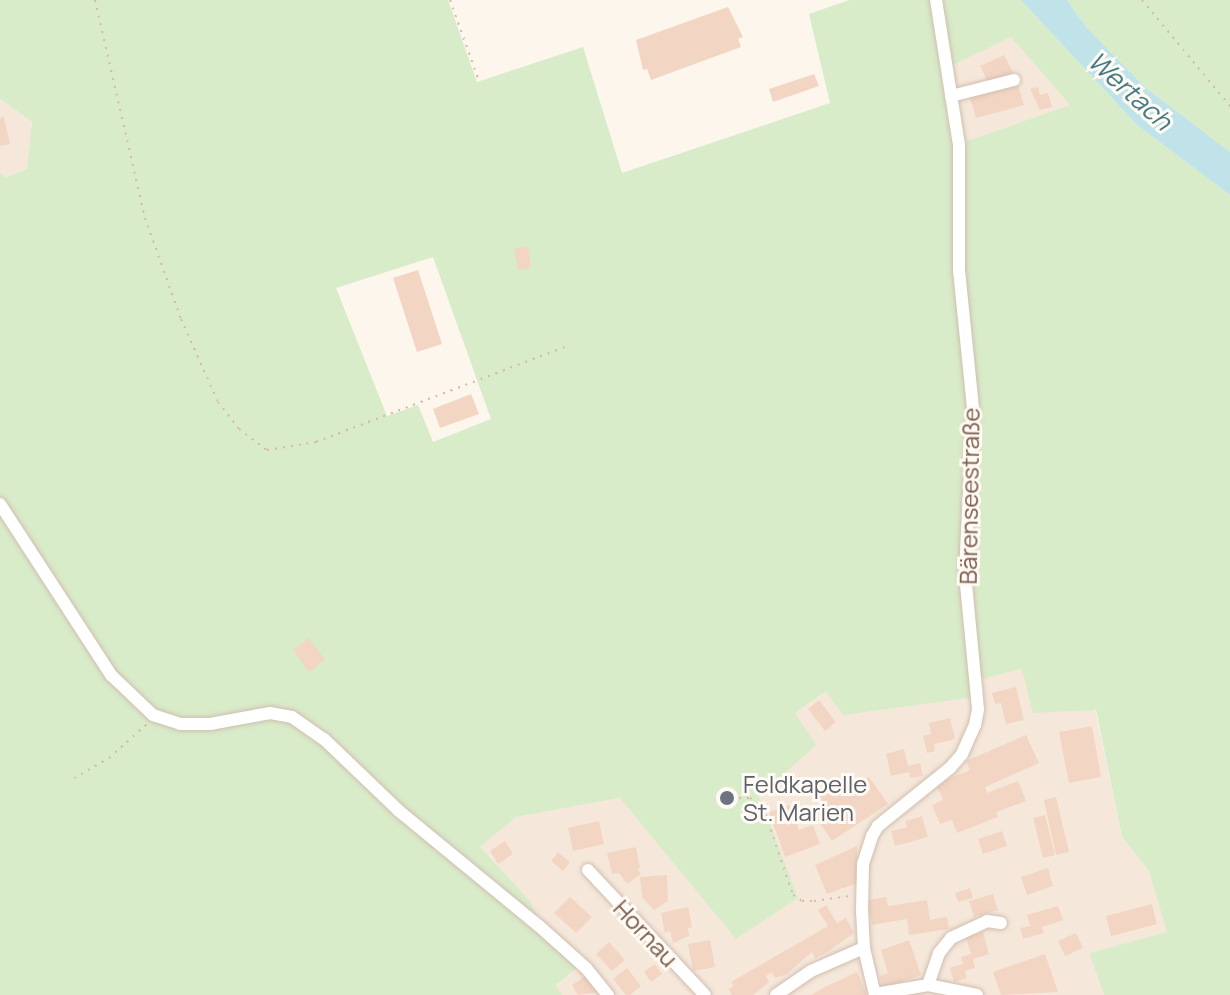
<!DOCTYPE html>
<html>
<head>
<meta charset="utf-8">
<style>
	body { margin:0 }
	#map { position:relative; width:1230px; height:995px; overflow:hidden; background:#fdf6ec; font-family:Manrope,sans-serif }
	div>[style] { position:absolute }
	.residential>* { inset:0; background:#f5e8da }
	.green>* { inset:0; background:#d8ecc9 }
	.water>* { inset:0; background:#bfe3e8 }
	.building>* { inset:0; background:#f3d5c3 }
	.path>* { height:2px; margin-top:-1px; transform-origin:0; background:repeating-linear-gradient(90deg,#d9b8a5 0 2px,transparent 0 8px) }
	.roads { filter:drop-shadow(0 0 2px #d1beb0) drop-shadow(0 0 2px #d1beb0) }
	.minor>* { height:12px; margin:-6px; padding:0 6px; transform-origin:6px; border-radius:6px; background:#fff }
	.dots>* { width:22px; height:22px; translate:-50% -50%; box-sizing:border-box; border:4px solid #fffaf3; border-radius:50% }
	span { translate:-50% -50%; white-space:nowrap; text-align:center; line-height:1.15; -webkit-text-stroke:6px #fffaf3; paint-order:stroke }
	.street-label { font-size:24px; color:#7a5c4d }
	.worship-label { font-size:24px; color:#5b616d }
	.left { translate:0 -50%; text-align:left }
	.water-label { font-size:26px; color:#437c86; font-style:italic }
</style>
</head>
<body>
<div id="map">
	<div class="residential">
		<div style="clip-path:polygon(1011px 36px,1070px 105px,961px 143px,949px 67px)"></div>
		<div style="clip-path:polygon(0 99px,32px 122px,27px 169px,5px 177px,0 173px)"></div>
		<div style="clip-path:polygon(1022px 669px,1095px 709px,1122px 837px,1149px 871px,1168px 932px,1089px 953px,1104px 995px,562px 995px,556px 987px,580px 965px,544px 929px,480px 847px,516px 817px,620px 798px,797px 898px,756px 786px,795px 713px,826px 691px,978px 680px)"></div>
	</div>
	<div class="green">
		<div style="clip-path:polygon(evenodd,0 0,448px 0,477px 82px,583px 47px,622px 173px,830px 103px,809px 14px,849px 0,932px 0,954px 145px,970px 408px,962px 535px,975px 697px,843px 715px,826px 691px,795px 713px,816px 745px,778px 779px,756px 787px,798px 898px,736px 939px,620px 798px,516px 817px,480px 847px,530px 901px,544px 929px,580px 965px,556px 986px,562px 995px,0 995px,0 173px,6px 177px,27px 169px,32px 122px,0 99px,0 0,433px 257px,491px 419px,433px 442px,418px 405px,387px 416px,336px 288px,433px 257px)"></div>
		<div style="clip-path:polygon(938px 0,1021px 0,1137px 125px,1230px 195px,1230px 995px,1104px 995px,1089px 953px,1167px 932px,1149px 871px,1122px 837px,1096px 710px,1033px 713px,1022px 669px,978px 680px,968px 572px,974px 457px,962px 273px,965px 198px,961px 143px,1070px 105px,1011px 37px,949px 67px)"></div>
		<div style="clip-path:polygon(1067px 0,1230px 0,1230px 152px,1146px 88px,1087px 28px)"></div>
	</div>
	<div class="water">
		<div style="clip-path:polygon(1021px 0,1067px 0,1087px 28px,1146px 88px,1230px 152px,1230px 195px,1137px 125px)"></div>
	</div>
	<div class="building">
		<div style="clip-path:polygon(728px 7px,743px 37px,738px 39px,741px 47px,651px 80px,647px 69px,643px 70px,636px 40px)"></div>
		<div style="clip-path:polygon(1004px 55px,1013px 72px,989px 84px,980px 66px)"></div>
		<div style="clip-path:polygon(814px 74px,819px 86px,773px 102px,769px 89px)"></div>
		<div style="clip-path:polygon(1018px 85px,1024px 105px,976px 118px,970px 98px)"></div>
		<div style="clip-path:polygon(1038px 87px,1040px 95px,1048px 93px,1052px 107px,1040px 110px,1030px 89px)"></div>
		<div style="clip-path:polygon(4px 117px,10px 144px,0 146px,0 118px)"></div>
		<div style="clip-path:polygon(528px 247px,531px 268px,518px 270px,514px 249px)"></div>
		<div style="clip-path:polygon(418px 270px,442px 344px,417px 352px,393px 278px)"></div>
		<div style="clip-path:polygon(471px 394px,479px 414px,440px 428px,433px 409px)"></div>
		<div style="clip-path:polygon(309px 638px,325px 660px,309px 672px,293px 650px)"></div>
		<div style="clip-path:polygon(1016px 687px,1024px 720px,1006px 724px,1001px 703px,995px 704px,992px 693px)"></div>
		<div style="clip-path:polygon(819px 700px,836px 722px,825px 731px,808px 709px)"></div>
		<div style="clip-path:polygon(950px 718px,955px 739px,934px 744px,935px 751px,927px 753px,923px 736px,931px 734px,929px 723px)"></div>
		<div style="clip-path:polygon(1092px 726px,1101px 777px,1069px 783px,1059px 732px)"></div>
		<div style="clip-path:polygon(1026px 735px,1039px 763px,985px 787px,987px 793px,1018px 781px,1026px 801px,996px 812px,998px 817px,957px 833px,952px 820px,940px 824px,932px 805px,943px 800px,936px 784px,970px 770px,966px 761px)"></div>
		<div style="clip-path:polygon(904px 749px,908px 766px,920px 763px,923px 776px,910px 778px,909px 772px,891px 776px,886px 754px)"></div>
		<div style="clip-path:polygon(869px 777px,888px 804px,832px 841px,818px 820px,822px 818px,817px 811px,825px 805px,819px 796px,844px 780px,850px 790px)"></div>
		<div style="clip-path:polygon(1056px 797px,1069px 852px,1056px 855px,1044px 800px)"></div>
		<div style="clip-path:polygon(790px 805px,799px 830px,813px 825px,820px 844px,785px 857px,769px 812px)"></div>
		<div style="clip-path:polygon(1045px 815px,1055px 855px,1043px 858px,1033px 818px)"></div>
		<div style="clip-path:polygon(922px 816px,928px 837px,895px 846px,891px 831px,907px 827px,905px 821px)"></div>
		<div style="clip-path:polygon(599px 821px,604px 844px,573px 851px,568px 828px)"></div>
		<div style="clip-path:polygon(1002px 831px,1007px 846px,983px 854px,978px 839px)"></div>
		<div style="clip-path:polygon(505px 841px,513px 854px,498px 864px,490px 851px)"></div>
		<div style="clip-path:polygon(857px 846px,857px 883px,827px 894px,815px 865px)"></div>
		<div style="clip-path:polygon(636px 847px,640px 868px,637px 869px,641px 874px,627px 884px,619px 873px,612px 874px,607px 853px)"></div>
		<div style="clip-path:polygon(558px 852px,570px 862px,563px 871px,551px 861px)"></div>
		<div style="clip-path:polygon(1048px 868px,1053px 886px,1027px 895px,1021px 877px)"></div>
		<div style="clip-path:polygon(667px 875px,668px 901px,654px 910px,642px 897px,640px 877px)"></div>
		<div style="clip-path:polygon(970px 888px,973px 898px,958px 902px,955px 893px)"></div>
		<div style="clip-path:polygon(993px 894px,998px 910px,974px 917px,969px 901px)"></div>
		<div style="clip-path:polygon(570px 897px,592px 917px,576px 933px,554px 913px)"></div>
		<div style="clip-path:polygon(886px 897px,888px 906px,927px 900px,930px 920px,947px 917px,949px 929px,909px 935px,907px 919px,872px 925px,868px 900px)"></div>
		<div style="clip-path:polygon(1152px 904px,1157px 924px,1111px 936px,1106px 916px)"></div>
		<div style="clip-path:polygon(826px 905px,837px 923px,846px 918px,854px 933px,826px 953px,815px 958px,812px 952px,787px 974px,775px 978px,772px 972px,766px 976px,769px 982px,753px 995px,732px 995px,728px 989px,734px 986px,731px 982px,828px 926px,818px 910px)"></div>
		<div style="clip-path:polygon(1058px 906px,1063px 920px,1042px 927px,1044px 933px,1023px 939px,1020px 928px,1030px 926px,1027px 915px)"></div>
		<div style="clip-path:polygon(688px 907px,692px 927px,688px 928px,689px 936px,673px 943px,670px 931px,665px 933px,661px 913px)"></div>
		<div style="clip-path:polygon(983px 932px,989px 954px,973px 959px,975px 968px,965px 971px,967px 978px,954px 982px,950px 968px,963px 964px,961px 957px,971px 954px,966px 937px)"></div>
		<div style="clip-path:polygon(1076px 933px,1083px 948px,1065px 956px,1058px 941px)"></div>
		<div style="clip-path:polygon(710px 940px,715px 967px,693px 971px,688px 944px)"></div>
		<div style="clip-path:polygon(909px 940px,921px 975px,884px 988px,880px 976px,888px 973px,881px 950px)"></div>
		<div style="clip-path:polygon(609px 942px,625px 960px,612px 971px,596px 954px)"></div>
		<div style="clip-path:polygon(1045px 954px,1058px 992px,1001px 995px,993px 972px)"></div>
		<div style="clip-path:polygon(655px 964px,662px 974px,651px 982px,644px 972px)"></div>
		<div style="clip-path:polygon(627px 968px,641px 986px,630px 995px,626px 995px,613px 979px)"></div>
		<div style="clip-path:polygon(857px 972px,867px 995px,811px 995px,823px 988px)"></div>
		<div style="clip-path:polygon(587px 975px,599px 992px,578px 995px,572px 985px)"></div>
	</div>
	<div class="path">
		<div style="left:95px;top:0;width:224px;rotate:77.1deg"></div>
		<div style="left:145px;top:218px;width:107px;rotate:70.4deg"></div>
		<div style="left:181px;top:319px;width:91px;rotate:66deg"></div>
		<div style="left:218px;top:402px;width:34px;rotate:52deg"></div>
		<div style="left:239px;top:429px;width:35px;rotate:37deg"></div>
		<div style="left:267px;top:450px;width:50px;rotate:-9.3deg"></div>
		<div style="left:316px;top:442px;width:269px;rotate:-20.9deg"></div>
		<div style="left:450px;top:0;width:86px;rotate:70.3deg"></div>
		<div style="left:1142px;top:0;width:138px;rotate:50.3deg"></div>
		<div style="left:74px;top:778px;width:40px;rotate:-29.7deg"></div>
		<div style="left:109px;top:758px;width:51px;rotate:-41.8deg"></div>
		<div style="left:739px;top:798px;width:11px"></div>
		<div style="left:750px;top:798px;width:16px;rotate:35deg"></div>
		<div style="left:763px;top:807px;width:93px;rotate:71.2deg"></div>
		<div style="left:793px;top:895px;width:11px;rotate:34deg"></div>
		<div style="left:802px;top:901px;width:12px"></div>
		<div style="left:814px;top:901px;width:35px;rotate:-8deg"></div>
	</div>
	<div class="roads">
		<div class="minor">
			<div style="left:951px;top:96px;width:65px;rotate:-14.3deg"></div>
			<div style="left:0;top:504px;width:204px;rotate:57deg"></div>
			<div style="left:111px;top:675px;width:58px;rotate:43.6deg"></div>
			<div style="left:153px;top:715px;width:28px;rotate:18deg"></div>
			<div style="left:180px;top:724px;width:30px"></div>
			<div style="left:210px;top:724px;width:61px;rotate:-10.4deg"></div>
			<div style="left:270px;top:713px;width:22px;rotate:10deg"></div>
			<div style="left:292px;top:717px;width:39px;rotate:35deg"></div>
			<div style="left:324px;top:739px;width:104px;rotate:43.8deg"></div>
			<div style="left:399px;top:811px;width:180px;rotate:39.4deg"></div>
			<div style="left:538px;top:925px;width:64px;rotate:41.9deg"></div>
			<div style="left:586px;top:968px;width:35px;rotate:51deg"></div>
			<div style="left:588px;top:870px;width:171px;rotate:46.9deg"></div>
			<div style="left:928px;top:985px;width:34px;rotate:-71deg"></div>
			<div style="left:939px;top:953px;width:19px;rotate:-51deg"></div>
			<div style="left:951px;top:938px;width:40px;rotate:-25deg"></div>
			<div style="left:987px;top:921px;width:14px;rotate:8deg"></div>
			<div style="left:875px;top:994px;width:54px;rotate:-9.6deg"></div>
			<div style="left:928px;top:985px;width:50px;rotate:11.5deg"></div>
			<div style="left:776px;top:995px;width:42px;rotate:-34.4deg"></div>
			<div style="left:811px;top:971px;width:58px;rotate:-23.5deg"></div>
			<div style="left:875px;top:995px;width:48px;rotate:-103.2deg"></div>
			<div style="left:864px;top:948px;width:36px;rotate:-93deg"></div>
			<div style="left:862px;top:912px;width:48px;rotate:-88.8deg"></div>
			<div style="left:863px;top:864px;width:29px;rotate:-72deg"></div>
			<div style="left:872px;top:836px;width:12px;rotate:-59deg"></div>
			<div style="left:878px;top:826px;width:92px;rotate:-38.9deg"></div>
			<div style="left:950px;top:768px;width:18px;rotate:-49deg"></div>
			<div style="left:962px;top:754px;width:32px;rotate:-66deg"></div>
			<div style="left:975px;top:725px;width:16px;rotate:-79deg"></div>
			<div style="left:978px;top:709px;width:137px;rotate:-95.5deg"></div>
			<div style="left:965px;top:573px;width:165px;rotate:-87.2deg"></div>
			<div style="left:973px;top:408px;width:138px;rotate:-95.8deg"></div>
			<div style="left:959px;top:271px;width:126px;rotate:-90deg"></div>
			<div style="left:959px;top:145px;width:147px;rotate:-99deg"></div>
		</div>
	</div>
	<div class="dots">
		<div style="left:727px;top:798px;background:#6b7280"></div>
	</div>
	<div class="street-label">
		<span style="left:969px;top:496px;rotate:-89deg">Bärenseestraße</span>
		<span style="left:646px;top:933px;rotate:47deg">Hornau</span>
	</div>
	<div class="worship-label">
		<span class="left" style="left:743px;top:798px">Feldkapelle<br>St. Marien</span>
	</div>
	<div class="water-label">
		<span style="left:1130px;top:91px;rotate:42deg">Wertach</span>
	</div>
</div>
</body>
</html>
